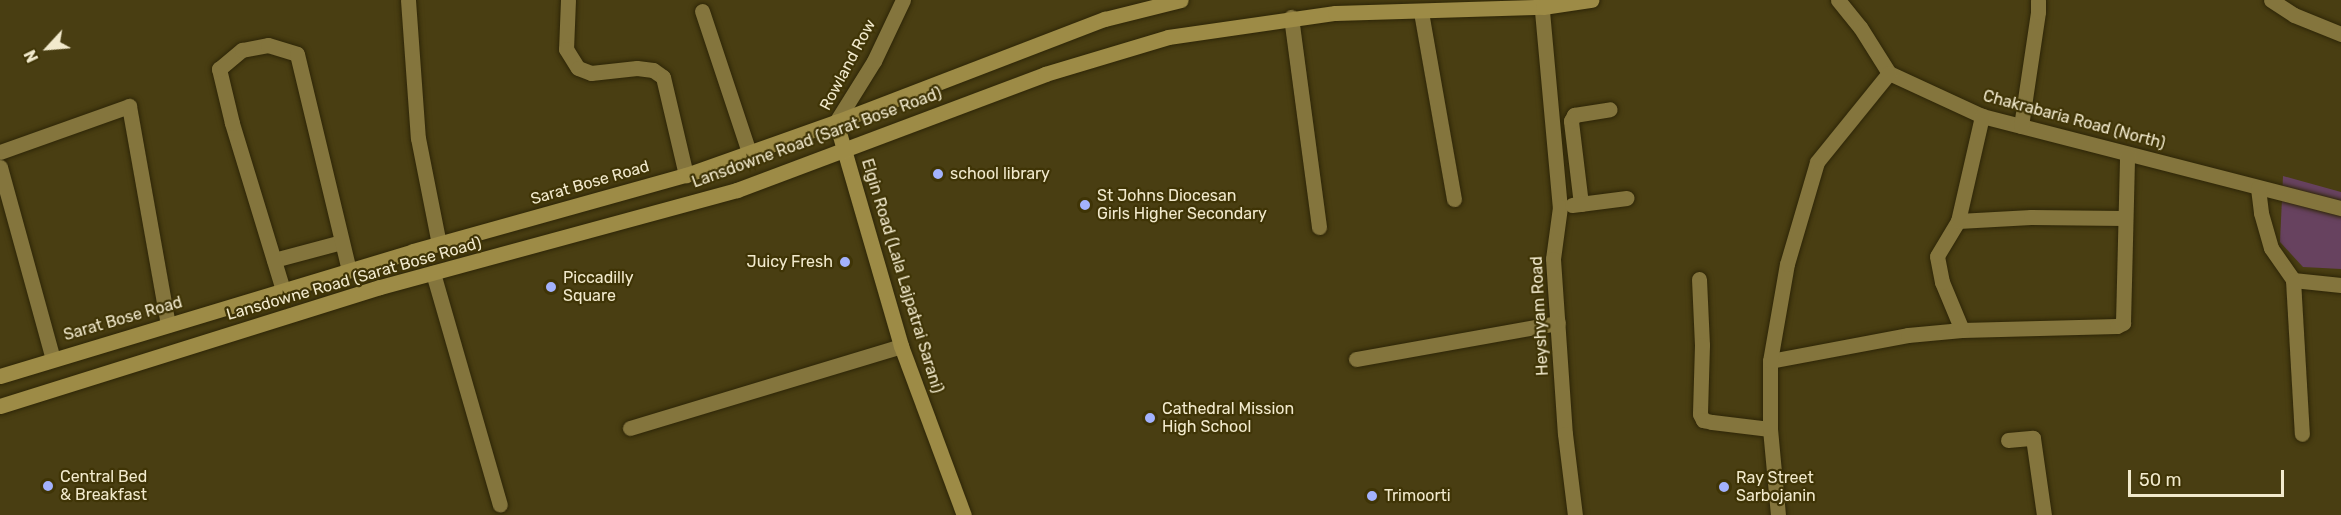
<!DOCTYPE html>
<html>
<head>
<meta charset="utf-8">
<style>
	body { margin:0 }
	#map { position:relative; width:2341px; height:515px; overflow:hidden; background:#493e12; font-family:Rubik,sans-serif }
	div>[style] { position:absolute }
	.green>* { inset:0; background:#67425f }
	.roads { filter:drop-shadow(0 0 2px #2d2507) drop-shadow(0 0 2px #2d2507) }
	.street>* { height:15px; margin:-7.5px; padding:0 7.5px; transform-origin:7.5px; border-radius:7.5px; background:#84753d }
	.secondary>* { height:15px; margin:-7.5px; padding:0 7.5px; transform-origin:7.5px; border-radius:7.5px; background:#9d8b46 }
	.dots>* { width:16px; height:16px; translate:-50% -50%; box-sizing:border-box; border:3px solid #3f3406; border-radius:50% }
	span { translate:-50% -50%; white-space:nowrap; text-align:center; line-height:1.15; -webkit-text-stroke:4.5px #3f3406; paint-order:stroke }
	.street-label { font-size:16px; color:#f2eacd }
	.poi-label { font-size:16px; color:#f2eacd }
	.left { translate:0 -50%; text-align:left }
	.right { translate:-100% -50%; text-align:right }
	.north { position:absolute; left:18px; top:18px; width:60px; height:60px; -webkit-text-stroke:4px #3f3406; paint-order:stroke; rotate:244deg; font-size:16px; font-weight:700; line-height:24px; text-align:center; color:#f2eacd }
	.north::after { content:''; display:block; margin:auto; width:21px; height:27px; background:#f2eacd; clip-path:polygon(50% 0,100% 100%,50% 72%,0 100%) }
	.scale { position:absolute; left:2128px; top:470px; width:156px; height:27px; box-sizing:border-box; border:3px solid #f2eacd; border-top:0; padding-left:8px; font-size:18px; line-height:21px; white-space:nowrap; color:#f2eacd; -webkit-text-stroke:4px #3f3406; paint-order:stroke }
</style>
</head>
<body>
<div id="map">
	<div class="green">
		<div style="clip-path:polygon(2283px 176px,2341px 192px,2341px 269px,2303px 267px,2280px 242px)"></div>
	</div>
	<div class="roads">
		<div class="street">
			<div style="left:408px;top:0;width:138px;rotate:85.9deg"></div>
			<div style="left:418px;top:138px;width:108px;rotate:78.8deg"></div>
			<div style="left:568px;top:0;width:49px;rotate:92.3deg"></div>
			<div style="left:566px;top:49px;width:22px;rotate:58deg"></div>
			<div style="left:578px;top:68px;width:14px;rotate:21deg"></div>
			<div style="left:591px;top:73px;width:46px;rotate:-6.2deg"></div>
			<div style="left:637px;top:68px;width:16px;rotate:7deg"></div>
			<div style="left:653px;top:70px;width:12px;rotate:35deg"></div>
			<div style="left:663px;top:77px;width:101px;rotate:76.8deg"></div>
			<div style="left:1541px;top:0;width:208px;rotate:84.8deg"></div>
			<div style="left:1560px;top:207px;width:52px;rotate:97.7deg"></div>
			<div style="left:1553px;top:259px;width:175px;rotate:86.1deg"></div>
			<div style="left:1565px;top:434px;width:82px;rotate:83deg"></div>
			<div style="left:1838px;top:0;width:35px;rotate:51deg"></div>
			<div style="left:1860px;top:27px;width:54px;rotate:57.8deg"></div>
			<div style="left:1889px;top:73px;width:102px;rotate:24.8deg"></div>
			<div style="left:1982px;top:116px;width:371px;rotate:14.4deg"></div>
			<div style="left:2271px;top:0;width:27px;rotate:33deg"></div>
			<div style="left:2294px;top:15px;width:51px;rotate:22deg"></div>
			<div style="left:702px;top:11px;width:149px;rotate:71.6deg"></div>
			<div style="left:1421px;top:12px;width:190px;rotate:80deg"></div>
			<div style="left:1291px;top:17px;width:212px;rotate:82.4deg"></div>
			<div style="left:836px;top:122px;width:72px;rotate:-58.1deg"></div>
			<div style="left:874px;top:61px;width:68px;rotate:-64.6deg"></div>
			<div style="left:2021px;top:126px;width:115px;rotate:-81.5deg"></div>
			<div style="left:2038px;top:12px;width:12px;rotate:-90deg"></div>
			<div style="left:0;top:152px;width:137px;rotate:-19.6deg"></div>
			<div style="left:129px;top:106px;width:222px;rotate:79.9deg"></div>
			<div style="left:0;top:167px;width:199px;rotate:74.6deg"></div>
			<div style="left:2258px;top:188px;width:25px;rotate:83deg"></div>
			<div style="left:2261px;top:213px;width:36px;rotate:74deg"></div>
			<div style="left:2271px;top:248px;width:39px;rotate:55deg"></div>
			<div style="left:2293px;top:280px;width:48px;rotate:5.9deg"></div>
			<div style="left:1581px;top:204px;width:84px;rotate:-96.9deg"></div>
			<div style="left:1571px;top:121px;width:7px;rotate:-63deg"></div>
			<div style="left:1574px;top:115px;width:36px;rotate:-9deg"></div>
			<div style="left:1572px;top:205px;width:55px;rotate:-7.3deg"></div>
			<div style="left:1958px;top:221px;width:73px;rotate:-3.1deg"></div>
			<div style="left:2031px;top:217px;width:93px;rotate:0.6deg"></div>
			<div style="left:274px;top:260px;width:69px;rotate:-15deg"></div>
			<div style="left:433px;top:273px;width:241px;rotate:73.9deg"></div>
			<div style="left:1699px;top:279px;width:66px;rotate:87.4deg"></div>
			<div style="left:1702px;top:345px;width:69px;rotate:91.7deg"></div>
			<div style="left:1700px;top:414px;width:7px;rotate:63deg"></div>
			<div style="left:1703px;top:420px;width:9px;rotate:13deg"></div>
			<div style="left:1712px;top:422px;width:58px;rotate:6.9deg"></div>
			<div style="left:2293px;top:280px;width:154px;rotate:86.7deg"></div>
			<div style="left:283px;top:290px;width:175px;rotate:-107deg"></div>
			<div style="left:232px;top:123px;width:56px;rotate:-103.5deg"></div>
			<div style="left:219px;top:69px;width:30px;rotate:-40deg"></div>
			<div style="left:242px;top:50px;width:26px;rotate:-11deg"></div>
			<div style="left:268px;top:45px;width:30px;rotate:17deg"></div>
			<div style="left:297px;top:54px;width:222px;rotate:76.5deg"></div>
			<div style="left:1962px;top:330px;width:155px;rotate:-1.5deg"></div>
			<div style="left:2117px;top:326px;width:7px;rotate:-27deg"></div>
			<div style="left:2123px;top:323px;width:168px;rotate:-88.6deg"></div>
			<div style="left:1356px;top:359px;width:205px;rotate:-10.1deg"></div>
			<div style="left:1770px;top:361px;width:140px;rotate:-10.7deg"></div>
			<div style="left:1908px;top:335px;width:54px;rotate:-5.3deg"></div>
			<div style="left:1962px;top:330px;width:52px;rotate:-112.6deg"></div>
			<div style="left:1942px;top:282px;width:26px;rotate:-101deg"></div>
			<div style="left:1937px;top:256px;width:41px;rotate:-59deg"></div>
			<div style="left:1958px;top:221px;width:108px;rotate:-77.1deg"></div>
			<div style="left:630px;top:428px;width:283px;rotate:-16.8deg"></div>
			<div style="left:2008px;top:440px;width:25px;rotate:-5deg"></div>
			<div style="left:2033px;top:438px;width:78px;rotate:81.9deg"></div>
			<div style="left:1778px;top:515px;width:86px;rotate:-95.3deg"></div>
			<div style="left:1770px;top:429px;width:68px;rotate:-90deg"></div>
			<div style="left:1770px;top:361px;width:98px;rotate:-80.1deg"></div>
			<div style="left:1787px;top:264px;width:106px;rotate:-73.6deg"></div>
			<div style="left:1817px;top:162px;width:114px;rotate:-51deg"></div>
		</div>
		<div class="secondary">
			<div style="left:836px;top:122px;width:233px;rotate:73.8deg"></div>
			<div style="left:901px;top:346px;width:180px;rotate:69.6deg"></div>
			<div style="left:0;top:376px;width:432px;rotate:-16.8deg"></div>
			<div style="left:413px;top:251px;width:283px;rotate:-15.6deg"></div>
			<div style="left:686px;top:175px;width:159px;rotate:-19.5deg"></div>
			<div style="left:836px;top:122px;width:288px;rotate:-21deg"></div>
			<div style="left:1105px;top:19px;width:78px;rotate:-14deg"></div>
			<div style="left:0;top:406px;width:398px;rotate:-17.4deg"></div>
			<div style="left:380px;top:287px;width:370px;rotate:-15.2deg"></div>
			<div style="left:737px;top:190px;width:329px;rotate:-20.6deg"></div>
			<div style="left:1045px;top:74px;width:128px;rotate:-16.7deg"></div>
			<div style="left:1168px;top:37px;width:169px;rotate:-8.2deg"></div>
			<div style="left:1335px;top:13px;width:208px;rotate:-1.7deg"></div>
			<div style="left:1543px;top:7px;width:49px;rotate:-8.3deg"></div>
		</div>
	</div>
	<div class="dots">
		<div style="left:938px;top:174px;background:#a3b2fd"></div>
		<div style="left:1085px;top:205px;background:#a3b2fd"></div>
		<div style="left:845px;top:262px;background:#a3b2fd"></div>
		<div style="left:551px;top:287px;background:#a3b2fd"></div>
		<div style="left:1150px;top:418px;background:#a3b2fd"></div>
		<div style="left:48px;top:486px;background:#a3b2fd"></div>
		<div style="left:1724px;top:487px;background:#a3b2fd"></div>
		<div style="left:1372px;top:496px;background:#a3b2fd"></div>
	</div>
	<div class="street-label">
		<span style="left:848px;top:65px;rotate:-62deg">Rowland Row</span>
		<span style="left:2074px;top:120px;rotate:15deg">Chakrabaria Road (North)</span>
		<span style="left:817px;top:138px;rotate:-20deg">Lansdowne Road (Sarat Bose Road)</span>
		<span style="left:590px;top:183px;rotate:-16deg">Sarat Bose Road</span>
		<span style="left:902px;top:276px;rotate:73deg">Elgin Road (Lala Lajpatrai Sarani)</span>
		<span style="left:354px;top:279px;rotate:-16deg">Lansdowne Road (Sarat Bose Road)</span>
		<span style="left:1540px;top:316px;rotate:-93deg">Heyshyam Road</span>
		<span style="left:123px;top:319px;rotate:-16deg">Sarat Bose Road</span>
	</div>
	<div class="poi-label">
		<span class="left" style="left:950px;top:174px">school library</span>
		<span class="left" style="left:1097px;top:205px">St Johns Diocesan<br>Girls Higher Secondary</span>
		<span class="right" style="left:833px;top:262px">Juicy Fresh</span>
		<span class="left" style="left:563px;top:287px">Piccadilly<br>Square</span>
		<span class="left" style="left:1162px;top:418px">Cathedral Mission<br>High School</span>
		<span class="left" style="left:60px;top:486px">Central Bed<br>&amp; Breakfast</span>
		<span class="left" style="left:1736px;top:487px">Ray Street<br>Sarbojanin</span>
		<span class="left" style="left:1384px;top:496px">Trimoorti</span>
	</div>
	<div class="north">N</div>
	<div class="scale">50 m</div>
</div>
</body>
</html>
